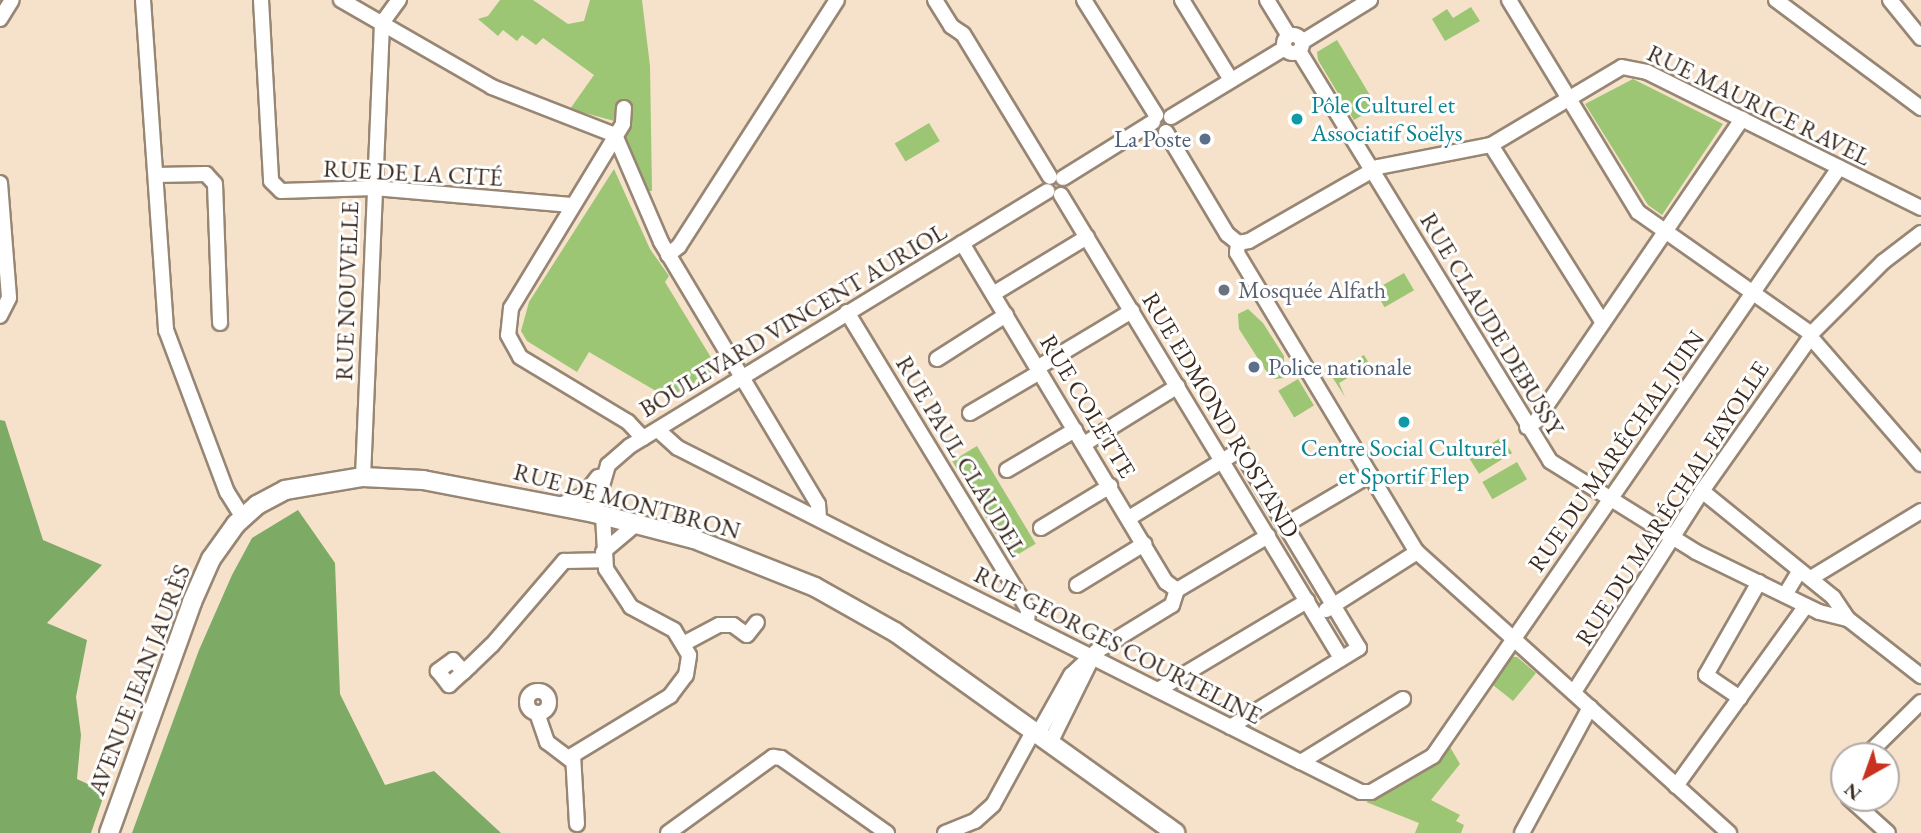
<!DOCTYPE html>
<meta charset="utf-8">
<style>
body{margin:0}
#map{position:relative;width:1921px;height:833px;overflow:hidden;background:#f6e2ca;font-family:"EB Garamond",serif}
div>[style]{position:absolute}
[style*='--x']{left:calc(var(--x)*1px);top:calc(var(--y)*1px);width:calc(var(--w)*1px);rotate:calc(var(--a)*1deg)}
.green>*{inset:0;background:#9cc673;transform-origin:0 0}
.forest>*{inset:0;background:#7dab65}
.roads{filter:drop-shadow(2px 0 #988674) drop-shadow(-2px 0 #988674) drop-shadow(0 2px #988674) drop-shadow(0 -2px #988674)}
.minor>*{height:14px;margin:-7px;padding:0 7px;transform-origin:7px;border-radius:7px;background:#fff}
.minor>.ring{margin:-7px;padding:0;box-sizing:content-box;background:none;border:14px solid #fff;border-radius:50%}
.major>*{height:18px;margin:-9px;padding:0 9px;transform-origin:9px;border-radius:9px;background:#fff}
.dots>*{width:19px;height:19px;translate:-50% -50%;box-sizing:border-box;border:4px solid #fff;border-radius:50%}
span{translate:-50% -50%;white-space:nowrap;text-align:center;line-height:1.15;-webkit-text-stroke:6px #fff;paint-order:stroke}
.culture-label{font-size:24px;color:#0d838f}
.left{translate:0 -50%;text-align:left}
.street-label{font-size:24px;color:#3b2a1e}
.service-label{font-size:24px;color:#4e5e75}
.right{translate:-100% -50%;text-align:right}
.worship-label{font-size:24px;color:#5b616d}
.north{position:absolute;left:1830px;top:742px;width:70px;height:70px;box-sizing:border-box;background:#fff;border:2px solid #b1aaa5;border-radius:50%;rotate:220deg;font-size:19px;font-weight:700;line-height:28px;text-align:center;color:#3b2a1e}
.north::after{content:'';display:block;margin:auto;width:24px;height:32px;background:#c8321e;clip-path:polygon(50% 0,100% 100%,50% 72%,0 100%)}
</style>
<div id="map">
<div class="green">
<i style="clip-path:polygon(500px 0,533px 0,568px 24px,584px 21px,590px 0,642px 0,650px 66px,652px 191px,647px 191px,618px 122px,570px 109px,594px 75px,543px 38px,536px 45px,522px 35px,517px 41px,503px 30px,498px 36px,478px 19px,488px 16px)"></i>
<i style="clip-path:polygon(1471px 7px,1480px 21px,1445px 41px,1432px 19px,1447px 9px,1453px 18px)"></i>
<i style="clip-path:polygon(1337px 40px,1377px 107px,1354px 120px,1318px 60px,1317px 52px)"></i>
<i style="clip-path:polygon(1633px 79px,1723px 124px,1662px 215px,1648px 205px,1585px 104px)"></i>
<i style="left:929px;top:123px;width:21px;height:40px;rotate:59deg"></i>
<i style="clip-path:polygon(614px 169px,650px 249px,669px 276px,665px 282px,718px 369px,668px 398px,589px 352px,577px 372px,527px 341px,521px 331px,529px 302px)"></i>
<i style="left:1404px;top:273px;width:20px;height:34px;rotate:60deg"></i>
<i style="clip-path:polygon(1248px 309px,1263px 323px,1284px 356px,1284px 378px,1275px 379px,1266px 371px,1239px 329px,1238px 314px)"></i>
<i style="clip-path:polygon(1364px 355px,1370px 365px,1339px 383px,1345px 397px,1331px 375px)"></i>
<i style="left:1298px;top:379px;width:31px;height:23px;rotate:59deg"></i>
<i style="left:1502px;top:437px;width:19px;height:39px;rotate:58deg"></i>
<i style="left:977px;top:446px;width:114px;height:29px;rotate:59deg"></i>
<i style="left:1517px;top:462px;width:20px;height:40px;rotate:60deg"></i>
<i style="clip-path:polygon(1511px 657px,1517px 657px,1536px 673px,1513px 701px,1493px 685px)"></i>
<i style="clip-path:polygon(1450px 747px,1460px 764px,1431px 800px,1460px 815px,1456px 821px,1464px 825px,1461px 833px,1415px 833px,1419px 823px,1366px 802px,1436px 765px)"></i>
</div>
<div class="forest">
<i style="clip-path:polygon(0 420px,5px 421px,43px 540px,102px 565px,47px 623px,87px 640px,76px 697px,81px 735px,77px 779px,105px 792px,91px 833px,0 833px)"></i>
<i style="clip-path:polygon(298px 510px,335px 563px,340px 694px,385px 785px,434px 771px,501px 833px,132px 833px,199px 650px,232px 575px,252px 538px)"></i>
</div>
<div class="roads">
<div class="minor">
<i style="--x:143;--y:0;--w:331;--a:86"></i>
<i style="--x:166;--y:330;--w:173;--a:69.4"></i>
<i style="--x:227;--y:492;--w:28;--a:58"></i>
<i style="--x:261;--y:0;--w:181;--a:86.8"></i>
<i style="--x:271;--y:181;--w:14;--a:45"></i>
<i style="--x:281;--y:191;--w:93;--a:-1.8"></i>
<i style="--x:374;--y:188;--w:198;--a:4.9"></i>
<i style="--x:341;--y:0;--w:174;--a:29.9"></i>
<i style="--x:492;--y:87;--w:132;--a:21.3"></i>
<i style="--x:615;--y:135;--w:116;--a:66.7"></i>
<i style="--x:661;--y:242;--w:305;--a:59.1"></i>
<i style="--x:818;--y:504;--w:15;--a:86"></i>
<i style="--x:935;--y:0;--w:31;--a:58"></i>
<i style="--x:951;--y:26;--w:14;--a:34"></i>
<i style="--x:963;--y:34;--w:167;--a:58.7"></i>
<i style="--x:1084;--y:0;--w:136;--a:57.9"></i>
<i style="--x:1182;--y:0;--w:94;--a:58.5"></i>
<i style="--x:1267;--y:0;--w:42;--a:58.6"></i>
<i style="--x:1509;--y:0;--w:248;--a:58.7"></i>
<i style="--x:1638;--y:212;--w:209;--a:35.1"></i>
<i style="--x:1776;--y:0;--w:181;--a:36.7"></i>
<i style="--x:1890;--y:0;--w:49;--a:50.8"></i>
<i style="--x:0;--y:19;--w:22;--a:-58"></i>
<i class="ring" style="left:1284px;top:35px;width:4px;height:4px"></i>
<i style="--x:1302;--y:42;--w:80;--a:-31.7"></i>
<i style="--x:1299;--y:51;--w:481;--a:58.5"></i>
<i style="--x:1550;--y:461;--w:172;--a:31.9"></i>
<i style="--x:1696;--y:552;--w:137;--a:26"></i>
<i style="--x:1819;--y:612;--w:30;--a:14"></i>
<i style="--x:624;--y:108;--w:16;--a:94"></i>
<i style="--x:623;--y:124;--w:215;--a:121.3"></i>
<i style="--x:511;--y:308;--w:27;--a:96"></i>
<i style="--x:508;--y:335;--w:25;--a:61"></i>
<i style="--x:520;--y:357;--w:126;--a:31"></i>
<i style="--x:628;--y:422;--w:22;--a:47"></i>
<i style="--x:1171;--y:117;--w:133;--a:-31.2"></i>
<i style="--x:1166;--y:132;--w:119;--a:59.1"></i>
<i style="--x:1227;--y:234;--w:14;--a:39"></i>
<i style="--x:1491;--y:145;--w:210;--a:57.8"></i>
<i style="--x:156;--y:175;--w:50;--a:-1.1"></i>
<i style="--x:206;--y:174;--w:13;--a:48"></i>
<i style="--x:215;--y:184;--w:139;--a:87.9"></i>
<i style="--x:1063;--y:178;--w:106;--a:-31.9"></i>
<i style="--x:0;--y:183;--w:115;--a:85.5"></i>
<i style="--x:9;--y:298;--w:20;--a:117"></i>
<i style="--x:1061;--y:195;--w:541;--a:58.84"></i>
<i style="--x:962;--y:243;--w:396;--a:59"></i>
<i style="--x:1166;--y:582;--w:14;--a:36"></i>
<i style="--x:1238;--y:243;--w:10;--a:96"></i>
<i style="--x:1237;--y:253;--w:349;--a:59"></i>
<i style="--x:1417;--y:552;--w:420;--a:42"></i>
<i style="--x:1238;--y:243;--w:11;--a:-10"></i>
<i style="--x:1249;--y:241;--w:149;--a:-29.8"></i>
<i style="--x:1378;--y:167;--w:115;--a:-11"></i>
<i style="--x:1491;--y:145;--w:152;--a:-30.8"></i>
<i style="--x:1622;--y:67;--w:25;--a:11"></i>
<i style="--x:1647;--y:72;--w:306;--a:26.4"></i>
<i style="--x:668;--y:255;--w:14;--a:-39"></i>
<i style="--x:679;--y:246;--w:292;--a:-57.3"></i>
<i style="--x:993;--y:294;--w:110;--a:-31.2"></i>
<i style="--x:847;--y:312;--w:349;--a:58.7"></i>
<i style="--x:1028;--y:610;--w:14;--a:94"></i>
<i style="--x:1813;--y:332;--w:99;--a:-45"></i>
<i style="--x:1883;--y:262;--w:48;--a:-37.3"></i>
<i style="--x:1814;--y:341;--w:163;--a:49"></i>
<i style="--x:937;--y:359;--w:82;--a:-32.5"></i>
<i style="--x:1037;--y:368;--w:111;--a:-31"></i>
<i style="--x:970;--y:413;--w:81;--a:-30.4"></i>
<i style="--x:1527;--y:427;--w:11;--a:-34"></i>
<i style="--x:1536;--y:421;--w:366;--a:-55.7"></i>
<i style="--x:659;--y:431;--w:25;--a:42"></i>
<i style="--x:678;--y:448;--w:257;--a:26.9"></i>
<i style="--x:907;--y:564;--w:441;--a:26.7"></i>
<i style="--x:1301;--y:762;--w:67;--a:26.6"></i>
<i style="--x:1361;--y:792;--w:10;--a:0"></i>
<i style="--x:1371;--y:792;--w:72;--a:-30.1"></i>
<i style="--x:1433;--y:756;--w:715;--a:-55.38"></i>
<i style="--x:1084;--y:444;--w:110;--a:-31.7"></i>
<i style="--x:1007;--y:470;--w:79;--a:-30.5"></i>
<i style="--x:363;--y:477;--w:454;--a:-87.6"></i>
<i style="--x:382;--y:23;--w:29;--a:-54"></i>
<i style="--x:1702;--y:491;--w:169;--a:39"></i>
<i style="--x:1833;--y:597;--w:27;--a:56"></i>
<i style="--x:1848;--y:619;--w:93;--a:38"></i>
<i style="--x:560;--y:505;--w:26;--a:-23"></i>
<i style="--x:584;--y:495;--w:23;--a:-52"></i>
<i style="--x:594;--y:513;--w:50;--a:-73.7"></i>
<i style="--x:608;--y:465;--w:29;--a:-41"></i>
<i style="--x:630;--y:446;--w:489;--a:-31.4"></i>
<i style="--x:1129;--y:518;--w:130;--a:-31.5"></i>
<i style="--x:1240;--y:450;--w:231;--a:59"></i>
<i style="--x:1359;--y:648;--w:151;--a:148.5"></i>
<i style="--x:1285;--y:525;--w:99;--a:-30.5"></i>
<i style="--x:1041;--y:528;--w:81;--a:-31.3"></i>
<i style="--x:603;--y:552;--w:42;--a:-40.2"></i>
<i style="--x:1811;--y:578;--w:129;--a:-31.3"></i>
<i style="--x:1077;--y:585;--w:79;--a:-31.5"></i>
<i style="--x:1177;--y:590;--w:106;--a:-30.7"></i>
<i style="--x:1785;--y:595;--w:27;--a:-59"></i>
<i style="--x:1326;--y:610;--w:108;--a:-32.5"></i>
<i style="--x:685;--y:643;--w:38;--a:-28"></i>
<i style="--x:719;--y:625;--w:14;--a:0"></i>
<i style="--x:733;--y:625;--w:17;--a:36"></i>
<i style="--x:747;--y:635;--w:16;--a:-52"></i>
<i style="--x:464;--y:672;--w:16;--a:-133"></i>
<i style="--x:453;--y:660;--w:19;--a:144"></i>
<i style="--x:438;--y:671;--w:18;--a:52"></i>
<i style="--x:449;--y:685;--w:28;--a:-42"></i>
<i style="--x:470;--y:666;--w:30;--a:-44"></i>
<i style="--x:492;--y:645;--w:111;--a:-49.4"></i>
<i style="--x:564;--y:561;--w:39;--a:-1"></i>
<i style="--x:1158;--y:690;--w:174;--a:-30.9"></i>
<i class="ring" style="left:527px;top:691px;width:8px;height:8px"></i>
<i style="--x:1574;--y:692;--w:238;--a:-57.5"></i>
<i style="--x:1702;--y:491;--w:184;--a:-54.8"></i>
<i style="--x:1740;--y:698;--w:41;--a:-145.9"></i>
<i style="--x:1706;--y:675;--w:107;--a:-60.3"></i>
<i style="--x:537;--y:713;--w:31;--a:71"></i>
<i style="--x:547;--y:742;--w:30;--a:37"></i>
<i style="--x:1038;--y:734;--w:68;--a:-60.8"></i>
<i style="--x:1071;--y:675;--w:35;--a:-43"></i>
<i style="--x:1097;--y:651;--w:88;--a:-31.5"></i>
<i style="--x:1172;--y:605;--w:16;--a:-72"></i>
<i style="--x:1050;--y:743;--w:88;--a:-63.7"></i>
<i style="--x:1866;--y:756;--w:77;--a:-44.5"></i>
<i style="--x:1301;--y:762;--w:120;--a:-31.7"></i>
<i style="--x:1676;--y:786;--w:222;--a:-54.2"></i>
<i style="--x:1849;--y:798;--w:52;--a:41.9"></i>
<i style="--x:577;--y:824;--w:69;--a:-93.3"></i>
<i style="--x:573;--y:755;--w:114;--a:-31.3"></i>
<i style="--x:670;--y:696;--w:26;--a:-53"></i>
<i style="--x:686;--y:675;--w:20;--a:-81"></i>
<i style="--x:689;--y:655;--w:29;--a:-121"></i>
<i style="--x:674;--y:630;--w:49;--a:-151.9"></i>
<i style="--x:631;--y:607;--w:45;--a:-123.3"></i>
<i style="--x:606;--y:569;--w:54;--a:-93.2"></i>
<i style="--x:668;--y:833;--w:130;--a:-35.9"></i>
<i style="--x:773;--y:757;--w:8;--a:7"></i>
<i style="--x:781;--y:758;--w:130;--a:35.3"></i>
<i style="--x:945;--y:833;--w:32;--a:-22"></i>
<i style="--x:975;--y:821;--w:24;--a:-42"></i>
<i style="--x:993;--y:805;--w:85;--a:-61.3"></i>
<i style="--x:1522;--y:833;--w:143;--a:-61.6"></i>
</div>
<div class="major">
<i style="--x:109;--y:833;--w:245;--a:-70.2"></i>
<i style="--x:192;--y:602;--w:47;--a:-66.2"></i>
<i style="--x:211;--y:559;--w:43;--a:-54.5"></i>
<i style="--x:236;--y:524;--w:28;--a:-42"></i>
<i style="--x:257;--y:505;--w:32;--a:-28"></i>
<i style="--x:285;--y:490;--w:79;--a:-9.5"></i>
<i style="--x:363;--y:477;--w:60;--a:2.9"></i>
<i style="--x:423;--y:480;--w:174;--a:10.9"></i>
<i style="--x:594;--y:513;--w:103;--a:14.6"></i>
<i style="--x:694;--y:539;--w:130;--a:21.6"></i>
<i style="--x:815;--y:587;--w:92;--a:29.4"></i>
<i style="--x:895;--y:632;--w:345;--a:35.6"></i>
</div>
</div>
<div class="dots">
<i style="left:1297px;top:119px;background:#0f9aa8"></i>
<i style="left:1205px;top:139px;background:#5c6f8a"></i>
<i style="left:1224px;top:290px;background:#6b7280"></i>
<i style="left:1254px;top:367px;background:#5c6f8a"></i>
<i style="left:1404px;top:422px;background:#0f9aa8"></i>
</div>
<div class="culture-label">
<span class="left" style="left:1311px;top:119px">Pôle Culturel et<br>Associatif Soëlys</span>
<span style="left:1404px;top:462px">Centre Social Culturel<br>et Sportif Flep</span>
</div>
<div class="street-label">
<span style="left:1759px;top:105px;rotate:26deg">RUE MAURICE RAVEL</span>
<span style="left:413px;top:173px;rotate:3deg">RUE DE LA CITÉ</span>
<span style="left:347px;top:291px;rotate:-88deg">RUE NOUVELLE</span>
<span style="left:793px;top:320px;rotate:-31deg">BOULEVARD VINCENT AURIOL</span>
<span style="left:1492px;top:324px;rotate:59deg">RUE CLAUDE DEBUSSY</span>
<span style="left:1088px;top:406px;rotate:59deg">RUE COLETTE</span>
<span style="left:1221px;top:415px;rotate:59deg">RUE EDMOND ROSTAND</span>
<span style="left:1616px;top:451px;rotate:-55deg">RUE DU MARÉCHAL JUIN</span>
<span style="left:961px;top:456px;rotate:59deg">RUE PAUL CLAUDEL</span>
<span style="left:627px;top:501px;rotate:15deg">RUE DE MONTBRON</span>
<span style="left:1672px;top:503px;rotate:-57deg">RUE DU MARÉCHAL FAYOLLE</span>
<span style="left:1118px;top:645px;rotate:27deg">RUE GEORGES COURTELINE</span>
<span style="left:139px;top:680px;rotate:-69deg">AVENUE JEAN JAURÈS</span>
</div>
<div class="service-label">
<span class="right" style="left:1191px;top:139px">La Poste</span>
<span class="left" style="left:1268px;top:367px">Police nationale</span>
</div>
<div class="worship-label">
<span class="left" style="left:1238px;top:290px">Mosquée Alfath</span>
</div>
<div class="north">N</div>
</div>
